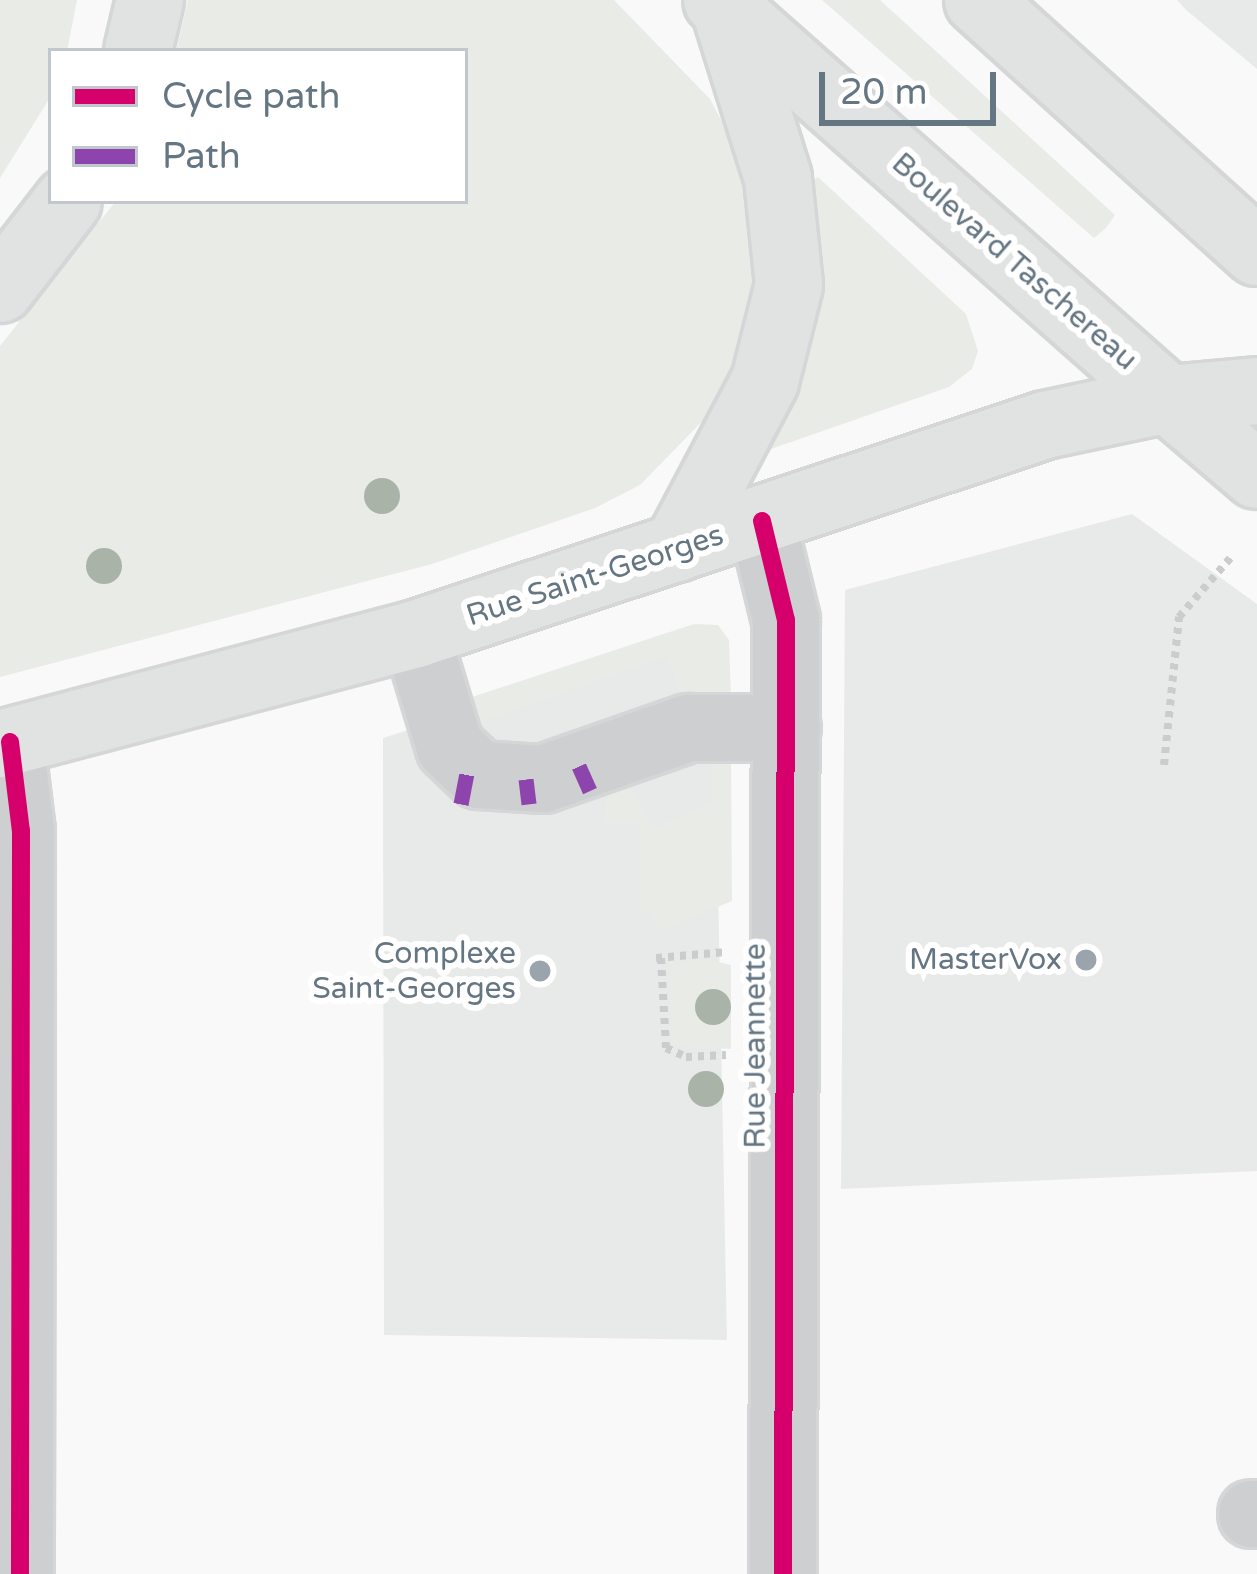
<!DOCTYPE html>
<style>
body{margin:0}
#map{position:relative;width:1257px;height:1574px;overflow:hidden;background:#f9f9f9;font-family:"Varela Round",sans-serif}
div>[style]{position:absolute}
[style*='--x']{left:calc(var(--x)*1px);top:calc(var(--y)*1px);width:calc(var(--w)*1px);rotate:calc(var(--a)*1deg)}
.built>*{inset:0;background:#e8e9e9}
.green>*{inset:0;background:#e8ebe6}
.path>*{height:8px;margin-top:-4px;transform-origin:0;background:repeating-linear-gradient(90deg,#cbcccd 0 6px,transparent 0 12px)}
.roads{filter:drop-shadow(3px 0 #d5d6d7) drop-shadow(-3px 0 #d5d6d7) drop-shadow(0 3px #d5d6d7) drop-shadow(0 -3px #d5d6d7)}
.minor>*{height:66px;margin:-33px;padding:0 33px;transform-origin:33px;border-radius:33px;background:#cecfd0}
.major>*{height:66px;margin:-33px;padding:0 33px;transform-origin:33px;border-radius:33px;background:#e1e2e2}
.highway>*{height:66px;margin:-33px;padding:0 33px;transform-origin:33px;border-radius:33px;background:#e1e2e2}
.quiet>*{height:15px;margin-top:-7.5px;transform-origin:0;background:repeating-linear-gradient(90deg,#8e44ad 0 30px,transparent 0 45px)}
.cycleway>*{height:18px;margin:-9px;padding:0 9px;transform-origin:9px;border-radius:9px;background:#d6006c}
.trees>*{width:36px;height:36px;margin:-18px;border-radius:50%;background:#a9b3a7}
.dots>*{width:33px;height:33px;translate:-50% -50%;box-sizing:border-box;border:6px solid #fff;border-radius:50%}
span{translate:-50% -50%;white-space:nowrap;text-align:center;line-height:1.15;-webkit-text-stroke:12px #fff;paint-order:stroke}
.street-label{font-size:30px;color:#657683}
.poi-label{font-size:30px;color:#657683}
.right{translate:-100% -50%;text-align:right}
.legend{position:absolute;left:48px;top:48px;width:420px;height:156px;box-sizing:border-box;background:#fff;border:3px solid #c1c8cd;margin:0;padding:15px 21px;list-style:none;font-size:36px;color:#657683}
.legend li{display:flex;align-items:center;gap:24px;height:60px}
.legend b{width:60px;border:3px solid #c1c8cd}
.scale{position:absolute;left:819px;top:72px;width:177px;height:54px;box-sizing:border-box;border:6px solid #657683;border-top:0;padding-left:15px;font-size:36px;line-height:42px;white-space:nowrap;color:#657683;-webkit-text-stroke:9px #fff;paint-order:stroke}
</style>
<div id="map">
<div class="built">
<i style="clip-path:polygon(1177px 0,1257px 0,1257px 69px,1185px 9px)"></i>
<i style="clip-path:polygon(1132px 514px,1257px 604px,1257px 1171px,841px 1189px,845px 590px)"></i>
<i style="clip-path:polygon(713px 633px,727px 1340px,384px 1335px,383px 738px)"></i>
</div>
<div class="green">
<i style="clip-path:polygon(0 0,77px 0,67px 51px,51px 51px,51px 96px,0 178px)"></i>
<i style="clip-path:polygon(188px 0,614px 0,710px 99px,735px 146px,750px 193px,761px 295px,724px 399px,640px 485px,595px 508px,432px 564px,0 677px,0 346px,116px 201px,465px 201px,465px 51px,176px 51px)"></i>
<i style="clip-path:polygon(822px 0,880px 0,1115px 215px,1106px 228px,1094px 238px)"></i>
<i style="clip-path:polygon(818px 177px,966px 314px,978px 351px,972px 369px,949px 387px,768px 450px,804px 187px)"></i>
<i style="clip-path:polygon(694px 624px,718px 625px,729px 640px,731px 698px,681px 697px,667px 656px,476px 724px,463px 700px)"></i>
<i style="clip-path:polygon(711px 753px,731px 754px,732px 901px,658px 931px,651px 912px,639px 913px,640px 825px,604px 824px,607px 793px,626px 781px,654px 828px,711px 802px)"></i>
<i style="clip-path:polygon(710px 960px,731px 965px,731px 1049px,672px 1046px,670px 962px)"></i>
</div>
<div class="path">
<i style="--x:1164;--y:765;--w:149;--a:-84.2"></i>
<i style="--x:1179;--y:617;--w:81;--a:-49"></i>
<i style="--x:656;--y:958;--w:70;--a:-4.9"></i>
<i style="--x:661;--y:958;--w:90;--a:86.8"></i>
<i style="--x:666;--y:1048;--w:22;--a:24"></i>
<i style="--x:686;--y:1057;--w:40;--a:-2.9"></i>
</div>
<div class="roads">
<div class="minor">
<i style="--x:762;--y:521;--w:102;--a:76.4"></i>
<i style="--x:786;--y:620;--w:954;--a:90.18"></i>
<i style="--x:416;--y:634;--w:118;--a:73.3"></i>
<i style="--x:450;--y:747;--w:40;--a:44"></i>
<i style="--x:479;--y:775;--w:64;--a:3.6"></i>
<i style="--x:543;--y:779;--w:155;--a:-19.3"></i>
<i style="--x:689;--y:728;--w:98;--a:0"></i>
<i style="--x:10;--y:742;--w:90;--a:83"></i>
<i style="--x:21;--y:831;--w:743;--a:90.08"></i>
<i style="--x:1252;--y:1514;--w:5;--a:0"></i>
</div>
<div class="major">
<i style="--x:1168;--y:399;--w:117;--a:40.5"></i>
<i style="--x:0;--y:744;--w:430;--a:-14.8"></i>
<i style="--x:416;--y:634;--w:663;--a:-18.38"></i>
<i style="--x:1045;--y:425;--w:126;--a:-11.9"></i>
<i style="--x:1168;--y:399;--w:89;--a:-5.1"></i>
</div>
<div class="highway">
<i style="--x:717;--y:0;--w:602;--a:41.5"></i>
<i style="--x:978;--y:0;--w:376;--a:42.1"></i>
<i style="--x:138;--y:51;--w:52;--a:-76.8"></i>
<i style="--x:0;--y:289;--w:111;--a:-52.3"></i>
<i style="--x:677;--y:548;--w:189;--a:-62.2"></i>
<i style="--x:765;--y:381;--w:99;--a:-76"></i>
<i style="--x:789;--y:285;--w:108;--a:-95.9"></i>
<i style="--x:778;--y:178;--w:180;--a:-107.4"></i>
</div>
</div>
<div class="quiet">
<i style="--x:579;--y:766;--w:27;--a:66"></i>
<i style="--x:526;--y:779;--w:25;--a:83"></i>
<i style="--x:461;--y:804;--w:37;--a:-79"></i>
</div>
<div class="cycleway">
<i style="--x:762;--y:521;--w:102;--a:76.4"></i>
<i style="--x:786;--y:620;--w:954;--a:90.18"></i>
<i style="--x:10;--y:742;--w:90;--a:83"></i>
<i style="--x:21;--y:831;--w:743;--a:90.08"></i>
</div>
<div class="trees">
<i style="left:382px;top:496px"></i>
<i style="left:104px;top:566px"></i>
<i style="left:713px;top:1007px"></i>
<i style="left:706px;top:1089px"></i>
</div>
<div class="dots">
<i style="left:1086px;top:960px;background:#99a4ac"></i>
<i style="left:540px;top:971px;background:#99a4ac"></i>
</div>
<div class="street-label">
<span style="left:1014px;top:262px;rotate:41deg">Boulevard Taschereau</span>
<span style="left:595px;top:576px;rotate:-18deg">Rue Saint-Georges</span>
<span style="left:756px;top:1046px;rotate:-90deg">Rue Jeannette</span>
</div>
<div class="poi-label">
<span class="right" style="left:516px;top:971px">Complexe<br>Saint-Georges</span>
<span class="right" style="left:1062px;top:960px">MasterVox</span>
</div>
<ul class="legend">
<li><b style="height:15px;background:#d6006c"></b>Cycle path</li>
<li><b style="height:15px;background:#8e44ad"></b>Path</li>
</ul>
<div class="scale">20 m</div>
</div>
